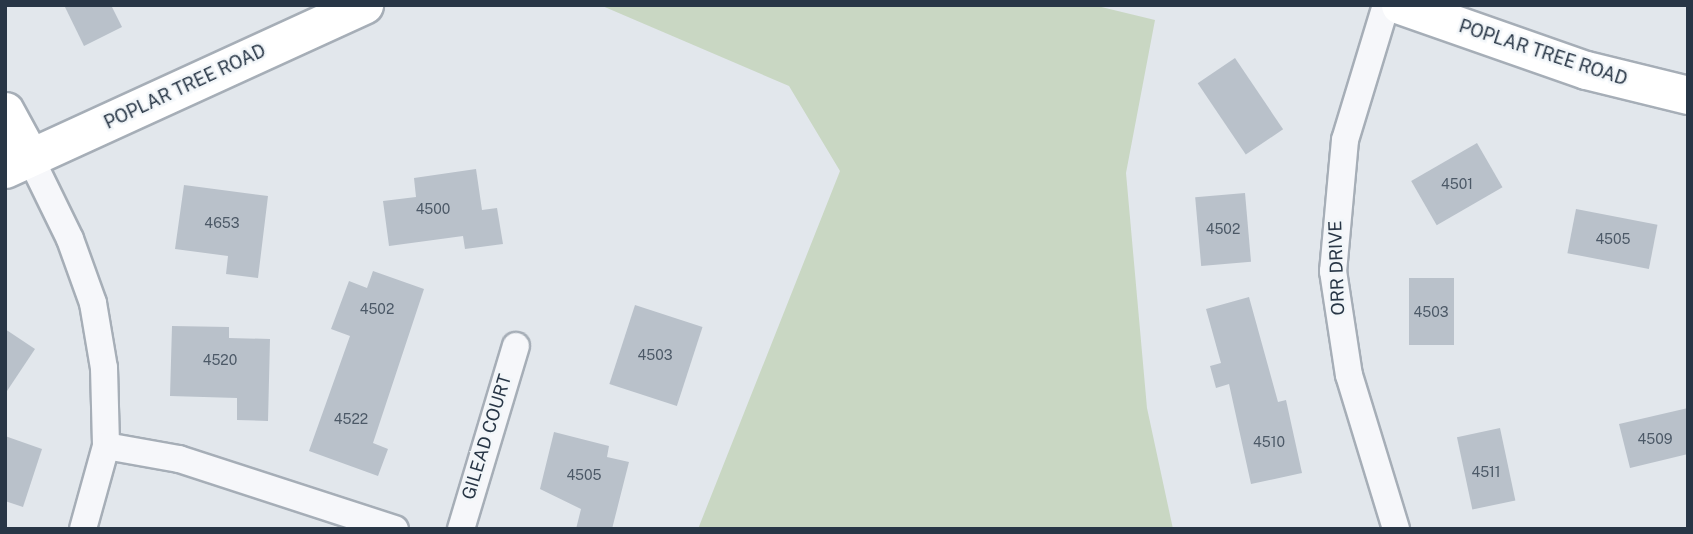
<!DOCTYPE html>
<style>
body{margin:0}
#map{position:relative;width:1693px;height:534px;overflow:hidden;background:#e2e7ec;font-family:"Public Sans",sans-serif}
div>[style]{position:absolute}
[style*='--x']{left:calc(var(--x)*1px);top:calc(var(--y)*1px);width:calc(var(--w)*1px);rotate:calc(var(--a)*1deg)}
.green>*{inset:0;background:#c9d7c3}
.building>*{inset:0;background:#b9c1ca;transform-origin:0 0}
.roads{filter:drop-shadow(2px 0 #a6aeb7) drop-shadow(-2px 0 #a6aeb7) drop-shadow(0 2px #a6aeb7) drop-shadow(0 -2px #a6aeb7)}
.street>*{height:26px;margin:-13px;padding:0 13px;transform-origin:13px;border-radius:13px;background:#f6f7fa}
.secondary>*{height:37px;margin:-18.5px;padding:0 18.5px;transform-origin:18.5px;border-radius:18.5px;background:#fff}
span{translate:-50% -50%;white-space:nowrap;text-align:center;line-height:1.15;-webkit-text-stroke:5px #f2f6f9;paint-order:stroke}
.number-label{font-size:14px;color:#4c5967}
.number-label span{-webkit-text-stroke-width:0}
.street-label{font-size:18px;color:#283646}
.frame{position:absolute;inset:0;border:7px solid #283646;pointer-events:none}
</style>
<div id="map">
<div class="green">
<i style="clip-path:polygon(600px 5px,1093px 5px,1155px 20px,1126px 173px,1147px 408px,1173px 529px,698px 529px,840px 171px,789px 86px)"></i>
</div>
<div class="building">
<i style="clip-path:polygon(64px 5px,111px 5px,122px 27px,84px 46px)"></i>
<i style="left:1235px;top:58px;width:86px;height:45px;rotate:56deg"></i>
<i style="left:1477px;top:143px;width:51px;height:76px;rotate:60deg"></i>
<i style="clip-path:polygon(476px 169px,482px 210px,497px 208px,503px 244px,465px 249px,463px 236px,389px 246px,383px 201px,416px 197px,414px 178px)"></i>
<i style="clip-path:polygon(184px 185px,268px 196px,258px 278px,226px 274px,228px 256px,175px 249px)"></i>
<i style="left:1245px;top:193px;width:69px;height:50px;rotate:85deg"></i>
<i style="left:1576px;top:209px;width:83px;height:45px;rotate:11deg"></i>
<i style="clip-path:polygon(373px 271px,424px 289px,373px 443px,388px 449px,378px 476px,309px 451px,350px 336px,331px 329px,349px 281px,367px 288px)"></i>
<i style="left:1409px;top:278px;width:45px;height:67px"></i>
<i style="clip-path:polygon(1249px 297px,1278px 402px,1286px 400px,1302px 473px,1251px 484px,1229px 384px,1216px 388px,1210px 366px,1221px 363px,1206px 309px)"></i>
<i style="left:635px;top:305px;width:71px;height:83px;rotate:18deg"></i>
<i style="clip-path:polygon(172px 326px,229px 327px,229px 338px,270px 339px,268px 421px,237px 420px,237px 398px,170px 396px)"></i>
<i style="clip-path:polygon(5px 329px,35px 349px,5px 394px)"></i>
<i style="clip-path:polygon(1688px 408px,1688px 454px,1630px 468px,1619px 424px)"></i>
<i style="left:1500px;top:428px;width:74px;height:44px;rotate:78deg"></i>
<i style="clip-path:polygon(554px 432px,609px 446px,607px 457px,629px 462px,612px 529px,576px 529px,581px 509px,540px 489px)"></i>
<i style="clip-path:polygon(5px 436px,42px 449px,23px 507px,5px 501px)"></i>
</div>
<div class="roads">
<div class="street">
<i style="--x:1386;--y:5;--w:141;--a:106.9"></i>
<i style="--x:1345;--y:140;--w:132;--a:95.2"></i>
<i style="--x:1333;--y:271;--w:105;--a:81.3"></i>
<i style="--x:1349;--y:375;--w:161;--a:73"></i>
<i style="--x:30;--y:157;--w:91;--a:64"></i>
<i style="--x:70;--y:239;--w:68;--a:70.2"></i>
<i style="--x:93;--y:303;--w:66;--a:80.4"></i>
<i style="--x:104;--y:368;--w:78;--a:88.5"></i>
<i style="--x:106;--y:446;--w:86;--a:105.5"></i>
<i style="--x:106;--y:446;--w:74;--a:10.1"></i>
<i style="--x:179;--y:459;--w:227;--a:18"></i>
<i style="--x:461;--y:529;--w:191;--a:-73.3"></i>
</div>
<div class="secondary">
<i style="--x:1400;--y:5;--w:197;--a:19.3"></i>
<i style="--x:1586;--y:70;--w:105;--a:13.8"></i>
<i style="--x:5;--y:111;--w:52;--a:61.5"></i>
<i style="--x:5;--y:169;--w:395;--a:-24.6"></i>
</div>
</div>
<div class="number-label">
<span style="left:1457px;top:184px">4501</span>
<span style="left:433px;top:209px">4500</span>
<span style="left:222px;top:223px">4653</span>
<span style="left:1223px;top:229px">4502</span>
<span style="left:1613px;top:239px">4505</span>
<span style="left:377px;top:309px">4502</span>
<span style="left:1431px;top:312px">4503</span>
<span style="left:655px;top:355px">4503</span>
<span style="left:220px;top:360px">4520</span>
<span style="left:351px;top:419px">4522</span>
<span style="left:1655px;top:439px">4509</span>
<span style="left:1269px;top:442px">4510</span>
<span style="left:1486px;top:472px">4511</span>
<span style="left:584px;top:475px">4505</span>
</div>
<div class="street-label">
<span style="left:1543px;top:53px;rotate:18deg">POPLAR TREE ROAD</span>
<span style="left:185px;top:87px;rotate:-25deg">POPLAR TREE ROAD</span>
<span style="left:1337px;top:268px;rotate:-92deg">ORR DRIVE</span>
<span style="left:487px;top:437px;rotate:-73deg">GILEAD COURT</span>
</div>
<div class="frame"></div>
</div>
